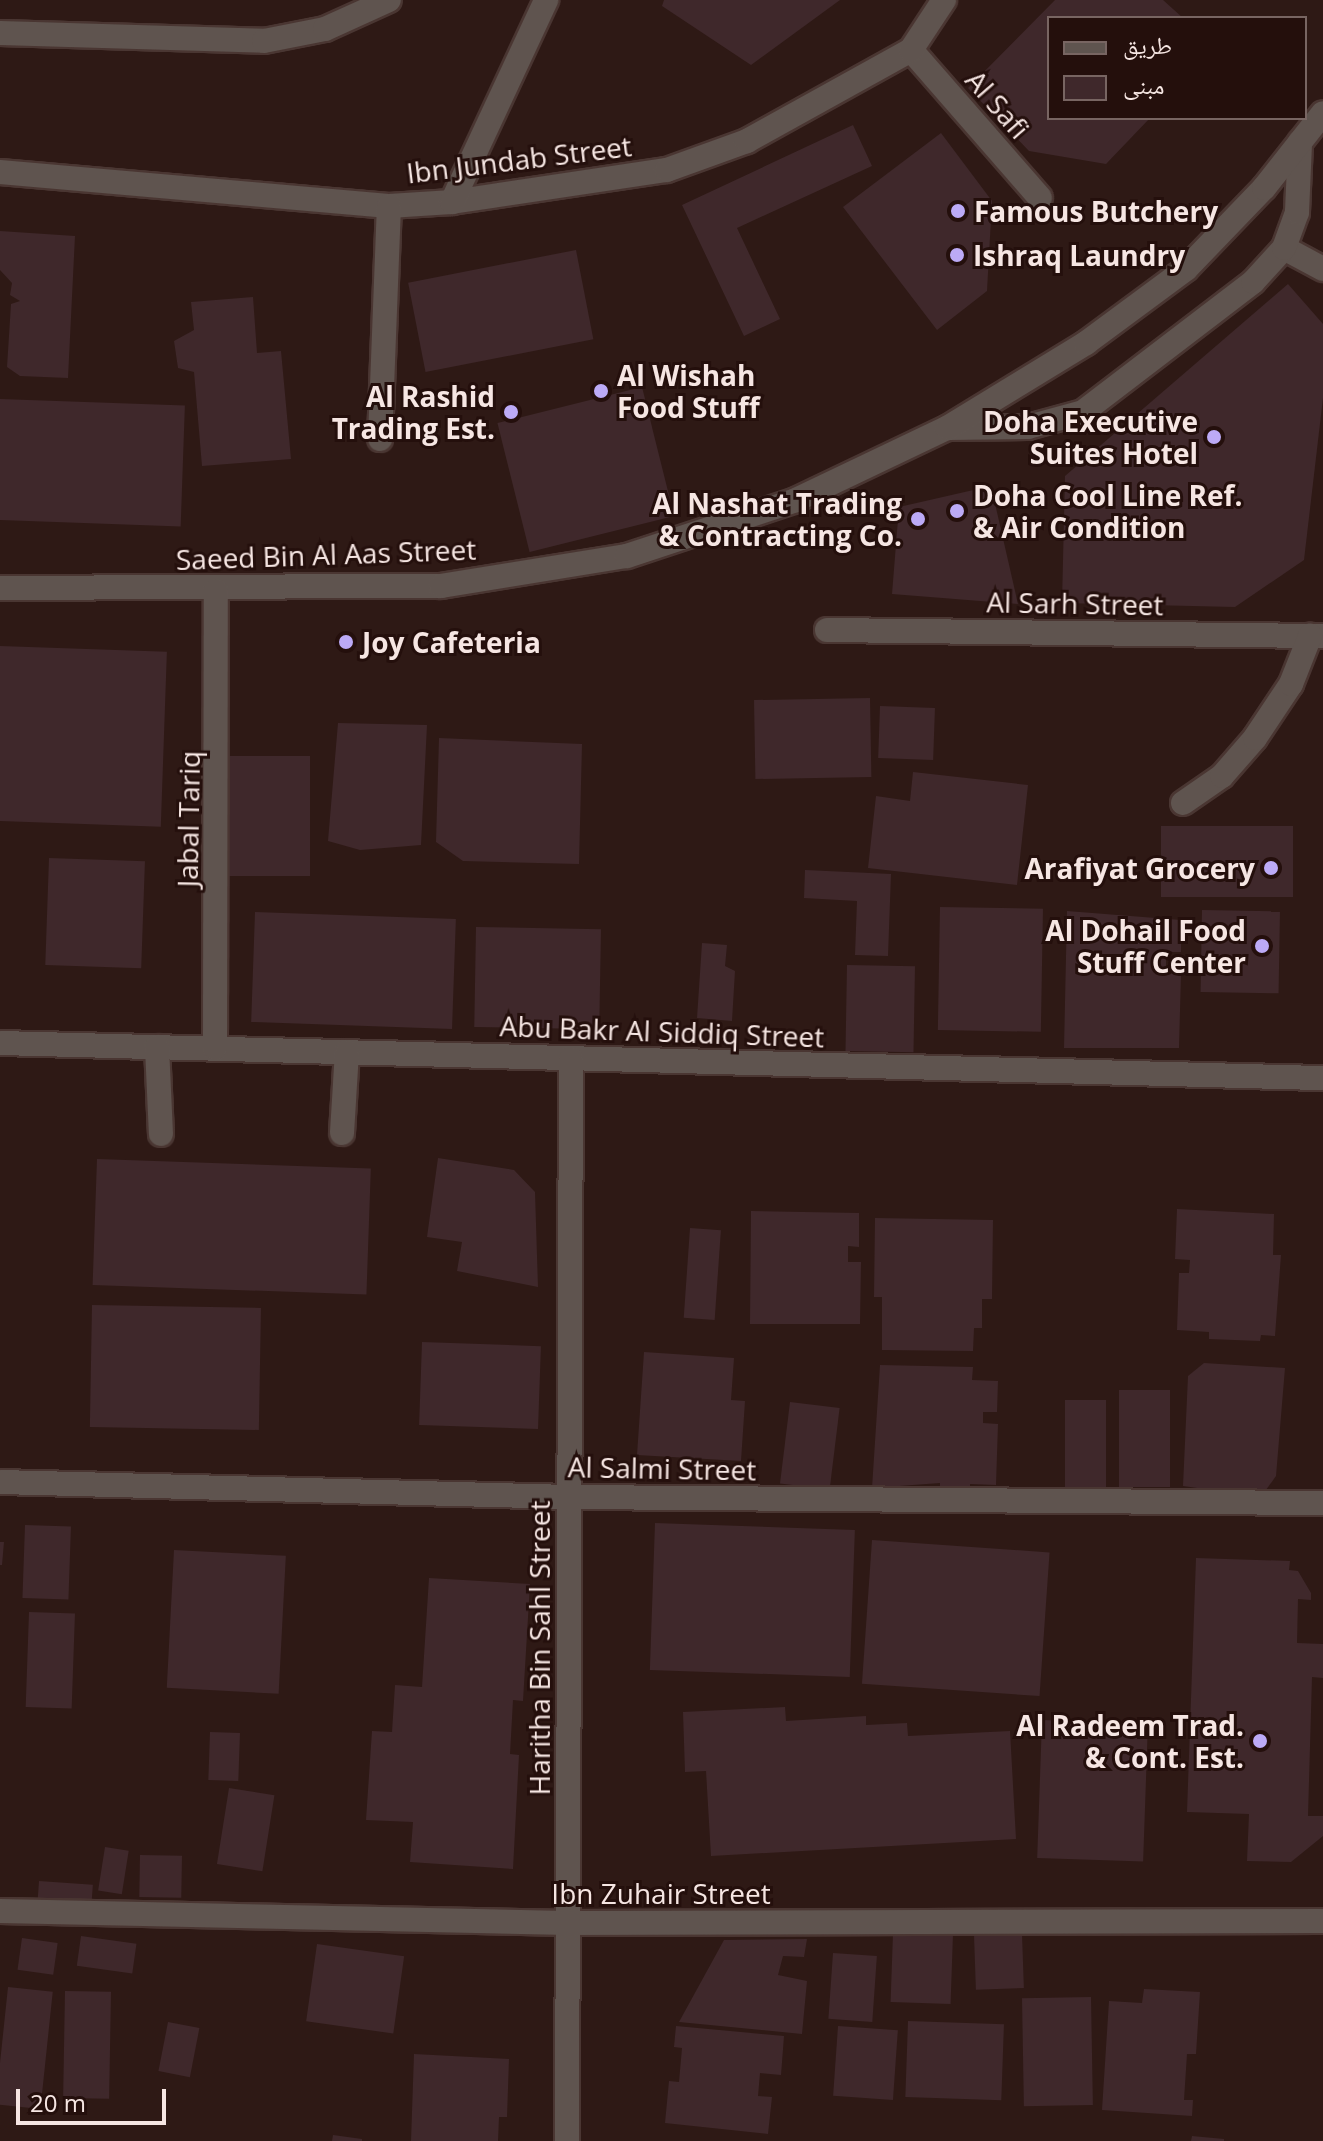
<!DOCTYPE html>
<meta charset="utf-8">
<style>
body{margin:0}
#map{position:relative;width:1323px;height:2141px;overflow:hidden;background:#2e1915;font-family:"Open Sans","Noto Naskh Arabic",sans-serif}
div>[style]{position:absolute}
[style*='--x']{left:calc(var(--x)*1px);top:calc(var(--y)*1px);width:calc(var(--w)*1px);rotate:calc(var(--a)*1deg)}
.building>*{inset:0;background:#3f282b;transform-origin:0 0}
.roads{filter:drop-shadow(2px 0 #4a3632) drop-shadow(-2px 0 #4a3632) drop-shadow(0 2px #4a3632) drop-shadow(0 -2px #4a3632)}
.minor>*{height:24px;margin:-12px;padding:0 12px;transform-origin:12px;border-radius:12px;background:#5f544f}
.dots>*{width:22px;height:22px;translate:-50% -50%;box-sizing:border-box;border:4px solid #240f0c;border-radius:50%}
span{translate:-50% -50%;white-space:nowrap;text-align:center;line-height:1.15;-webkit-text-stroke:6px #240f0c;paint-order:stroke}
.street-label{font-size:28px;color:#f6e6e3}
.poi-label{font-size:28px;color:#f6e6e3;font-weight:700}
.left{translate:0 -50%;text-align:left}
.right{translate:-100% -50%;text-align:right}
.legend{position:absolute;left:1047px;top:16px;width:260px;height:104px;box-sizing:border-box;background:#240f0c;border:2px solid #786562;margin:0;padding:10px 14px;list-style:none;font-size:24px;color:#f6e6e3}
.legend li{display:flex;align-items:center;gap:16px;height:40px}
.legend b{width:40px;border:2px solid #786562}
.scale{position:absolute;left:16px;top:2089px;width:150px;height:36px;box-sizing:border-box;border:4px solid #f6e6e3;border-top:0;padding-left:10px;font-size:24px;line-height:28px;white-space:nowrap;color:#f6e6e3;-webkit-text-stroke:6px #240f0c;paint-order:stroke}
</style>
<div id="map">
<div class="building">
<i style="clip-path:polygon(664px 0,840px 0,751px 65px,662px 6px)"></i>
<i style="clip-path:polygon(1055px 0,1163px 0,1183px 18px,1049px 18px,1049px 118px,1150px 118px,1106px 164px,1029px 151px,968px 88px)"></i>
<i style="clip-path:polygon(853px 125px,872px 166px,737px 228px,780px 319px,744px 336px,682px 205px)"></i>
<i style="clip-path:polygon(941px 133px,992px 201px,987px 291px,937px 330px,843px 207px)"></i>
<i style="clip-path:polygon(0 231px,75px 236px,68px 378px,20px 376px,7px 367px,11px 304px,20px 301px,10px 295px,12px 283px,0 270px)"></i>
<i style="left:576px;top:250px;width:91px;height:171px;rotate:79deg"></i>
<i style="clip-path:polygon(1288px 284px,1323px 324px,1323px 398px,1304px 560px,1235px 607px,1062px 603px,1065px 476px)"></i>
<i style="clip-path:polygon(253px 297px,257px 353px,281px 351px,291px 459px,202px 466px,194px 372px,178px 368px,174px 341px,194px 330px,191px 302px)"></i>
<i style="left:642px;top:387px;width:133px;height:149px;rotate:76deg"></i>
<i style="left:0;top:399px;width:185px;height:121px;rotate:2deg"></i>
<i style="clip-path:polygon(991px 486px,1018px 604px,892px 594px,899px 507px)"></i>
<i style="left:0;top:646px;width:167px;height:175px;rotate:2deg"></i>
<i style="left:870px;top:698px;width:79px;height:116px;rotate:89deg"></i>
<i style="left:880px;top:706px;width:55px;height:52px;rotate:2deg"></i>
<i style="clip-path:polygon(338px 723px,427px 725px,421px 845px,360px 850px,328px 841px)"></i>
<i style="clip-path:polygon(439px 738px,582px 744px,579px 864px,463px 861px,436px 842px)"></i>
<i style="left:310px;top:756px;width:120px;height:82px;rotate:90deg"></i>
<i style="clip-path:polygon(913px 772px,1028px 785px,1017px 885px,868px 868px,876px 796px,910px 801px)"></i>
<i style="left:1161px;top:826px;width:132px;height:71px"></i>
<i style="left:49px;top:858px;width:96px;height:107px;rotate:2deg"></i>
<i style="clip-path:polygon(805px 870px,891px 874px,888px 956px,855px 955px,857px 901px,804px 898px)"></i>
<i style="left:940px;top:907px;width:103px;height:123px;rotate:1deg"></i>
<i style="left:1202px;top:910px;width:78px;height:82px;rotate:1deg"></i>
<i style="clip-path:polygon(1067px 911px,1181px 920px,1181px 952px,1166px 952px,1166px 973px,1181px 974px,1179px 1048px,1064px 1048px)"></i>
<i style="left:255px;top:912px;width:201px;height:110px;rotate:2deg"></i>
<i style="left:476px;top:927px;width:125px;height:100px;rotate:1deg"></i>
<i style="clip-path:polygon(702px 943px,727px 945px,725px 966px,735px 971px,732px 1021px,697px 1018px)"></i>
<i style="left:847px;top:965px;width:68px;height:86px;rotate:1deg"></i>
<i style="clip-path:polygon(438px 1158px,514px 1170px,535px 1192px,538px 1287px,457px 1271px,462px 1242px,427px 1237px)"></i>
<i style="left:97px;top:1159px;width:274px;height:126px;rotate:2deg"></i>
<i style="clip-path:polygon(1177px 1209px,1274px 1214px,1273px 1255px,1281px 1255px,1275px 1336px,1261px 1335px,1260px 1341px,1209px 1339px,1209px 1332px,1177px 1330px,1179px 1273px,1189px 1273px,1190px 1260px,1175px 1259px)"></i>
<i style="clip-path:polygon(751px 1211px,859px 1213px,859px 1247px,848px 1246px,848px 1262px,861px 1262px,860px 1324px,750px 1324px)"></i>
<i style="clip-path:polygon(875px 1218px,993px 1220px,992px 1299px,982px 1299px,982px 1328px,974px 1328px,973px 1351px,882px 1350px,882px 1297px,874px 1297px)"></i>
<i style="left:690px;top:1228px;width:31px;height:90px;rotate:4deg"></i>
<i style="left:92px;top:1305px;width:169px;height:122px;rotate:1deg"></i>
<i style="left:422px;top:1342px;width:119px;height:83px;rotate:2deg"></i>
<i style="clip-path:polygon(644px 1352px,734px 1358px,731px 1400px,745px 1401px,741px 1461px,637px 1455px)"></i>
<i style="clip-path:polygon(1204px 1363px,1285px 1368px,1276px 1476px,1261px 1497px,1183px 1486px,1188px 1376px)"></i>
<i style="clip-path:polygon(880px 1365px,973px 1367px,972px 1380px,998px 1381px,997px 1412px,983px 1412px,983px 1423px,998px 1424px,996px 1485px,970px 1484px,970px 1492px,940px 1492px,940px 1483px,872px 1488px)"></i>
<i style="left:1170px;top:1390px;width:97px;height:51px;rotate:90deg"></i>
<i style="left:1065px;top:1400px;width:41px;height:87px"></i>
<i style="left:790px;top:1402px;width:50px;height:82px;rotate:7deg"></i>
<i style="left:655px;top:1523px;width:200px;height:147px;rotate:2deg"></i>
<i style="left:25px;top:1525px;width:46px;height:73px;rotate:2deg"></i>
<i style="left:872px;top:1540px;width:178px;height:144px;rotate:4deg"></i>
<i style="clip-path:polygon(0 1542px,4px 1542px,2px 1565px,0 1565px)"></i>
<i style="left:174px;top:1550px;width:112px;height:138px;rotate:3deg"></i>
<i style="clip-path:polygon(1196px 1558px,1290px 1561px,1289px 1570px,1298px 1571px,1311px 1593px,1311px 1600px,1298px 1599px,1297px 1643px,1323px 1644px,1323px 1678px,1312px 1677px,1308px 1816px,1323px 1816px,1323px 1836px,1291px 1862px,1247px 1861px,1249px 1814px,1187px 1812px)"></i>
<i style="clip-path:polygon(429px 1578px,530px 1584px,523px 1701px,513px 1700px,510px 1754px,519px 1755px,513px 1869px,410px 1862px,413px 1822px,366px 1820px,372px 1731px,392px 1732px,395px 1685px,422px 1687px)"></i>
<i style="left:29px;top:1612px;width:46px;height:95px;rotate:2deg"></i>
<i style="clip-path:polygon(785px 1707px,786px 1721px,866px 1716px,866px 1725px,907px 1723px,908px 1736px,1010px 1731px,1016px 1839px,711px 1856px,706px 1771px,685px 1772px,683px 1712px)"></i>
<i style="left:1042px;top:1720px;width:106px;height:138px;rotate:2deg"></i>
<i style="left:210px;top:1732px;width:30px;height:48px;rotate:2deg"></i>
<i style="left:229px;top:1788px;width:46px;height:77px;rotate:9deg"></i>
<i style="left:105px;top:1847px;width:24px;height:44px;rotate:9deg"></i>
<i style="left:140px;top:1855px;width:42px;height:42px;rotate:1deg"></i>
<i style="left:39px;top:1881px;width:54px;height:22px;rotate:4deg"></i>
<i style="left:893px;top:1933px;width:60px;height:69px;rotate:2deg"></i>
<i style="left:1022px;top:1934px;width:54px;height:48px;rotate:88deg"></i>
<i style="left:81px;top:1936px;width:56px;height:30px;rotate:8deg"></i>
<i style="left:22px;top:1938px;width:36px;height:32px;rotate:8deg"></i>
<i style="clip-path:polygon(807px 1939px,804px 1957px,783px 1956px,778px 1975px,807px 1981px,802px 2034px,679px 2022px,724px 1940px)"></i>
<i style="left:317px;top:1944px;width:88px;height:78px;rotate:8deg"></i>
<i style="left:833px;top:1953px;width:44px;height:66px;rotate:4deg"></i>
<i style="left:8px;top:1987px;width:45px;height:118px;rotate:6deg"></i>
<i style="clip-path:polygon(1144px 1989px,1200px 1992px,1196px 2054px,1187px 2054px,1184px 2100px,1193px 2100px,1192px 2116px,1102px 2110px,1109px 2001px,1142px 2003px)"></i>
<i style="left:65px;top:1991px;width:46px;height:107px;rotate:1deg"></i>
<i style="left:1091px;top:1997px;width:108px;height:69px;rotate:89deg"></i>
<i style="left:908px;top:2021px;width:96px;height:76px;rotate:2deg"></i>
<i style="left:168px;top:2022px;width:32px;height:50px;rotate:11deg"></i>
<i style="clip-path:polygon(676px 2026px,784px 2036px,781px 2075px,760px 2073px,758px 2096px,772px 2097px,768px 2134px,665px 2123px,669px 2081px,679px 2082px,682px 2048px,674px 2047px)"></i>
<i style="left:838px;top:2026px;width:60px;height:70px;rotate:4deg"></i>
<i style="clip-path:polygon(414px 2054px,509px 2059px,507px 2117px,499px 2117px,498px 2141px,411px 2141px)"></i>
<i style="clip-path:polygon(333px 2135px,362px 2139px,362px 2141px,332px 2141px)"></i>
<i style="clip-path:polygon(1192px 2136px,1224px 2139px,1224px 2141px,1191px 2141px)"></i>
</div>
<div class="roads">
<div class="minor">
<i style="--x:0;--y:33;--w:264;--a:1.7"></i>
<i style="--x:264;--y:41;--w:62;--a:-11.1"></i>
<i style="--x:325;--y:29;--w:70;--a:-24.4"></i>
<i style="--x:911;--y:50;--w:196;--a:48.9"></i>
<i style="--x:0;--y:172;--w:390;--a:5"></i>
<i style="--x:389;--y:206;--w:63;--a:-3.6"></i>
<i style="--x:452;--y:202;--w:217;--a:-8.5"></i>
<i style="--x:667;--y:170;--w:85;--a:-19.9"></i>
<i style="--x:747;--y:141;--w:188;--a:-29"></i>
<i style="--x:911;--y:50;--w:60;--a:-56.6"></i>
<i style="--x:452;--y:202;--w:223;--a:-65"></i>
<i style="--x:1284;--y:248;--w:44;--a:28.3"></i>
<i style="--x:949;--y:428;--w:79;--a:-0.7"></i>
<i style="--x:1028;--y:427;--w:57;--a:-15.3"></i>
<i style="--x:1083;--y:412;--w:214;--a:-37.4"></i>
<i style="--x:1253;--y:282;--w:46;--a:-47.6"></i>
<i style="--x:1284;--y:248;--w:38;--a:-70"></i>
<i style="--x:1297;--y:212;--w:70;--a:-87.5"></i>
<i style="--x:380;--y:439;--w:233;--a:-87.8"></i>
<i style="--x:0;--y:588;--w:441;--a:-0.3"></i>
<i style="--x:441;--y:586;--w:188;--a:-9.2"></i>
<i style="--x:627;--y:556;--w:178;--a:-18.3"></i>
<i style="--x:796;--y:500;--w:167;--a:-25.5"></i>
<i style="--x:947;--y:428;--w:163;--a:-31.4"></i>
<i style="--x:1086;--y:343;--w:124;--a:-36.5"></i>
<i style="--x:1186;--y:269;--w:112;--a:-46.1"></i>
<i style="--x:1264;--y:188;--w:95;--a:-51.8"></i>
<i style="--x:827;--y:630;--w:496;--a:0.7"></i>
<i style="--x:1183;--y:803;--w:47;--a:-34.7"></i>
<i style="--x:1222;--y:776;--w:50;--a:-49"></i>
<i style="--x:1255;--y:738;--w:65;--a:-56.3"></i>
<i style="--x:1291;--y:684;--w:52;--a:-68.4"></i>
<i style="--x:0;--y:1043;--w:1323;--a:1.52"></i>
<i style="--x:157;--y:1047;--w:87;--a:87.4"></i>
<i style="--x:215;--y:1048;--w:457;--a:-89.9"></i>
<i style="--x:342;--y:1133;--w:81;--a:-86.5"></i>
<i style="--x:0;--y:1482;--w:570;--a:1.51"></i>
<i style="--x:570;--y:1497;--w:753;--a:0.46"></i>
<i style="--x:0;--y:1911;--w:568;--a:1.21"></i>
<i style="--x:568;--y:1923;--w:755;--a:-0.15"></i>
<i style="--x:567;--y:2141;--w:1082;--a:-89.79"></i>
</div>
</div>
<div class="dots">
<i style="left:958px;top:211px;background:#bcaaf6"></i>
<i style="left:957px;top:255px;background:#bcaaf6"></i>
<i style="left:601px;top:391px;background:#bcaaf6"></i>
<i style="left:511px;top:412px;background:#bcaaf6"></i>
<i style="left:1214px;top:437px;background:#bcaaf6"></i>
<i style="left:957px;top:511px;background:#bcaaf6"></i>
<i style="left:918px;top:519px;background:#bcaaf6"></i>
<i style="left:346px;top:642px;background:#bcaaf6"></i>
<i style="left:1271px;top:868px;background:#bcaaf6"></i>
<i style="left:1262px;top:946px;background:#bcaaf6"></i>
<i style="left:1260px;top:1741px;background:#bcaaf6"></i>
</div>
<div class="street-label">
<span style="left:998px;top:104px;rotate:49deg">Al Safi</span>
<span style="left:519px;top:159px;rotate:-7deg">Ibn Jundab Street</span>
<span style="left:326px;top:554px;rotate:-2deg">Saeed Bin Al Aas Street</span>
<span style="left:1075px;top:603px;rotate:1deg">Al Sarh Street</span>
<span style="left:188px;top:819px;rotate:-89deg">Jabal Tariq</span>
<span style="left:662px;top:1031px;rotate:2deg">Abu Bakr Al Siddiq Street</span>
<span style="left:662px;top:1468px;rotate:1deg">Al Salmi Street</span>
<span style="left:539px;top:1648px;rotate:-90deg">Haritha Bin Sahl Street</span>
<span style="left:661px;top:1893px">Ibn Zuhair Street</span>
</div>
<div class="poi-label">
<span class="left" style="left:974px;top:211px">Famous Butchery</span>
<span class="left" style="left:973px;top:255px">Ishraq Laundry</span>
<span class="left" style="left:617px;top:391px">Al Wishah<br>Food Stuff</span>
<span class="right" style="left:495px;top:412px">Al Rashid<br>Trading Est.</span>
<span class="right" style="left:1198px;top:437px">Doha Executive<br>Suites Hotel</span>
<span class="left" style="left:973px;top:511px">Doha Cool Line Ref.<br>&amp; Air Condition</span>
<span class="right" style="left:902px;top:519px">Al Nashat Trading<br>&amp; Contracting Co.</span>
<span class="left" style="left:362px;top:642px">Joy Cafeteria</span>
<span class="right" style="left:1255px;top:868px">Arafiyat Grocery</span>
<span class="right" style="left:1246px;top:946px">Al Dohail Food<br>Stuff Center</span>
<span class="right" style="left:1244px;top:1741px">Al Radeem Trad.<br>&amp; Cont. Est.</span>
</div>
<ul class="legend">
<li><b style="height:10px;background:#5f544f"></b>طريق</li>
<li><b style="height:22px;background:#3f282b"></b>مبنى</li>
</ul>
<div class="scale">20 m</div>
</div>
